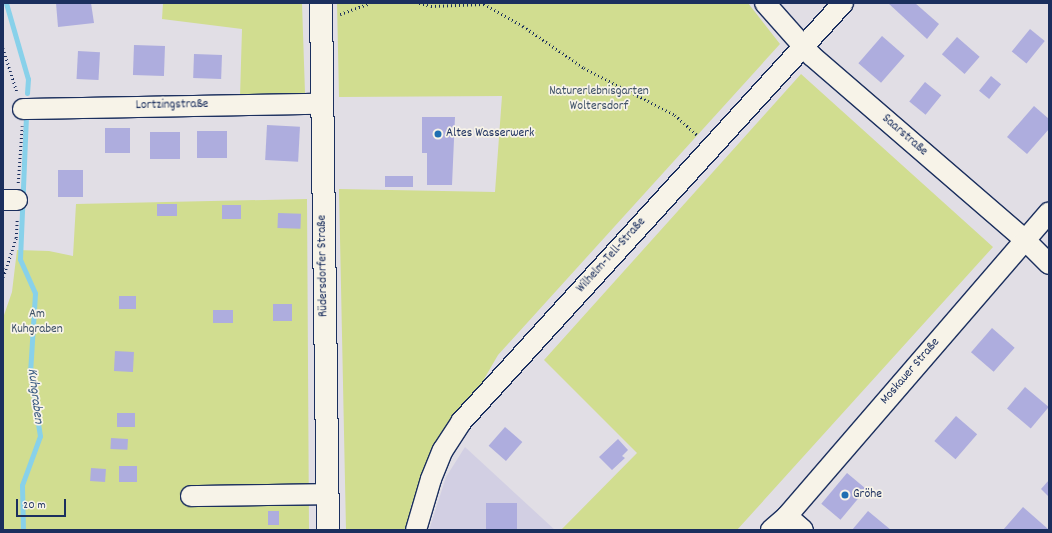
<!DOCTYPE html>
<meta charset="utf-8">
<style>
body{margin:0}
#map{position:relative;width:1052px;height:533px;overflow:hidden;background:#e1dee5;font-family:Dekko,sans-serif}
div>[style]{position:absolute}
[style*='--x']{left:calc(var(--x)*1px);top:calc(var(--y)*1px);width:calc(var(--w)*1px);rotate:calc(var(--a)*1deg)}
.built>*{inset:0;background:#d2cfe3}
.green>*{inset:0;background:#d1dd90}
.stream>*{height:5px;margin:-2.5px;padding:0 2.5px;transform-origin:2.5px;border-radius:2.5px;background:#88d1ea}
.building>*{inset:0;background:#aeadde;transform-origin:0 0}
.path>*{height:2.5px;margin-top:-1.25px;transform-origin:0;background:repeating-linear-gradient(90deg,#1b2f5e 0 1px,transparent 0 4px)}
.roads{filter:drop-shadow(1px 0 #1b2f5e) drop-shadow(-1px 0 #1b2f5e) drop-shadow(0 1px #1b2f5e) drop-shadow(0 -1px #1b2f5e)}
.minor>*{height:20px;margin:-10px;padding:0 10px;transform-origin:10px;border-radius:10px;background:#f7f3e8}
.major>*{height:22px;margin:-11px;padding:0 11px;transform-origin:11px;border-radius:11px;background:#f7f3e8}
.dots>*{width:11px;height:11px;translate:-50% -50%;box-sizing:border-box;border:2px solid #f7f3e8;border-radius:50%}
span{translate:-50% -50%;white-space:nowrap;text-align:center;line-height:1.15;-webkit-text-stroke:3.5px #f7f3e8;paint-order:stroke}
.park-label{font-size:13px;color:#3f5268}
.street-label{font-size:13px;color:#1b2f5e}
.poi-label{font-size:13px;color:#1b2f5e}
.left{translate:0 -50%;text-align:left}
.water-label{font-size:14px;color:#365881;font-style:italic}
.frame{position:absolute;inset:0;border:4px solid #1b2f5e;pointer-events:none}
.scale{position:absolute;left:16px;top:499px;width:50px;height:18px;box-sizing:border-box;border:2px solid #1b2f5e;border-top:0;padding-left:5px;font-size:12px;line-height:14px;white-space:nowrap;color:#1b2f5e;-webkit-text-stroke:3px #f7f3e8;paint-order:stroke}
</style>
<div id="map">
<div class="built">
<i style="clip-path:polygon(465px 447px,555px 530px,429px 530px,446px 477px)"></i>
</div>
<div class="green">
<i style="clip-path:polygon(163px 3px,302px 3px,305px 93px,240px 97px,242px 29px,162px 19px)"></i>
<i style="clip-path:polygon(337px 3px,748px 3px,780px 44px,498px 355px,411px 505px,410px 530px,346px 530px,339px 189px,495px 192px,502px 96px,339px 97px)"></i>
<i style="clip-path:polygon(801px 74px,993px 247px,737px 530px,561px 530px,637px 453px,544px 360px)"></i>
<i style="clip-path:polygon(307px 199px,309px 530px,3px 530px,3px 318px,12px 292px,17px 250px,49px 251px,73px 256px,76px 204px)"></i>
</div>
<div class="stream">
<i style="--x:6;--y:3;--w:79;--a:73.9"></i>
<i style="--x:28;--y:79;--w:14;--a:94"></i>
<i style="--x:23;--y:530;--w:45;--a:-91.3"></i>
<i style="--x:22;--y:485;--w:52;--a:-69.8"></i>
<i style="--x:40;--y:436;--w:64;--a:-99"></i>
<i style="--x:30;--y:373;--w:80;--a:-86.4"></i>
<i style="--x:35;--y:293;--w:37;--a:-114"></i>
<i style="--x:20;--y:259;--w:141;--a:-87.6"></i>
</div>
<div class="building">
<i style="clip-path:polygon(56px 3px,91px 3px,94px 23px,58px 27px)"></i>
<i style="clip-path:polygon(888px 3px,915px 3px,939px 24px,927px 39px)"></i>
<i style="left:1030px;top:29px;width:19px;height:29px;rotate:39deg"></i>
<i style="left:882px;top:36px;width:30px;height:36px;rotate:41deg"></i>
<i style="left:957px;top:37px;width:30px;height:23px;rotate:41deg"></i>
<i style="left:134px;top:45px;width:31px;height:30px;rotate:2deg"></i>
<i style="left:78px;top:51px;width:22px;height:28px;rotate:3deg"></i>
<i style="left:194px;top:54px;width:28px;height:24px;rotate:2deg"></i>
<i style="left:991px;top:76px;width:13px;height:19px;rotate:39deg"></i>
<i style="left:925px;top:82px;width:21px;height:25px;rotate:39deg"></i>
<i style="clip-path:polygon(1034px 106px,1049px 119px,1049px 129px,1027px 154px,1007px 137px)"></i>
<i style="clip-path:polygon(422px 117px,455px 117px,452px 185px,427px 185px,427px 153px,422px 153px)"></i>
<i style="left:267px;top:125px;width:33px;height:35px;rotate:3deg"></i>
<i style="left:105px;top:128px;width:25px;height:25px"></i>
<i style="left:197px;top:131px;width:30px;height:27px"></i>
<i style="left:150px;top:132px;width:30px;height:27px"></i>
<i style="left:58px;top:170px;width:25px;height:27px"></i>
<i style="left:413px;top:176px;width:11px;height:28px;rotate:90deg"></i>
<i style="left:157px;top:204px;width:20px;height:12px"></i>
<i style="left:222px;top:205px;width:19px;height:14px"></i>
<i style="left:278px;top:213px;width:23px;height:15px;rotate:2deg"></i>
<i style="left:119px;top:296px;width:17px;height:13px"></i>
<i style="left:273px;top:304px;width:19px;height:17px"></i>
<i style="left:213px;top:310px;width:20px;height:13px"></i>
<i style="left:992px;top:328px;width:30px;height:32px;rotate:41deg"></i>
<i style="left:115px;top:351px;width:19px;height:20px;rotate:3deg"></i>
<i style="left:1025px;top:387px;width:31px;height:28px;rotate:40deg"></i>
<i style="left:117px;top:413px;width:18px;height:14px"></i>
<i style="left:956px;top:416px;width:28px;height:33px;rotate:41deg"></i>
<i style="left:505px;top:427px;width:23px;height:25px;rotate:41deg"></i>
<i style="left:111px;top:438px;width:17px;height:11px;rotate:3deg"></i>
<i style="clip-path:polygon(618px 439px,628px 450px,622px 456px,625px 458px,612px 470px,599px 457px)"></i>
<i style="left:119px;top:466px;width:18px;height:16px"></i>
<i style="left:91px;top:468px;width:15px;height:13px;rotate:4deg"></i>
<i style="left:847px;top:473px;width:25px;height:40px;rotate:40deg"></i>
<i style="clip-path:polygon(1049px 480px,1049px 497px,1041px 489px)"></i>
<i style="left:517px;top:503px;width:27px;height:31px;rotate:90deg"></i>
<i style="clip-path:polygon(1023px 507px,1048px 529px,1048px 530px,1003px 530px)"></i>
<i style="left:268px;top:511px;width:11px;height:14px"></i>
<i style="clip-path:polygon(868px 511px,891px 530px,852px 530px)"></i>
</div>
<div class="path">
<i style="--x:419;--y:3;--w:12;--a:14"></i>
<i style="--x:431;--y:6;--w:53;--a:-2.2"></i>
<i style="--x:484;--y:4;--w:45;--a:29.4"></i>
<i style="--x:523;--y:26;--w:74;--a:34.5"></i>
<i style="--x:584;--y:68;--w:102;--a:27.3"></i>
<i style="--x:675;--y:115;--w:31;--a:42"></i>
<i style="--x:340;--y:14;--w:32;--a:-20"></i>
<i style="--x:3;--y:48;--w:46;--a:72.3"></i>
<i style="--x:18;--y:183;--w:57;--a:-86"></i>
<i style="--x:3;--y:277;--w:41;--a:-71.6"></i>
<i style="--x:16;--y:238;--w:20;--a:-87"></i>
</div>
<div class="roads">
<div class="minor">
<i style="--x:765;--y:3;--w:71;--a:48.4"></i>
<i style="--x:812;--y:56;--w:281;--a:40.8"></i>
<i style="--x:1025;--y:240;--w:34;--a:45"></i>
<i style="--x:23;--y:109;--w:299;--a:-1"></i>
<i style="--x:3;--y:200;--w:14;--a:0"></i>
<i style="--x:191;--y:496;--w:136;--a:-0.8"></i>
<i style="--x:787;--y:516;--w:21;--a:41"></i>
<i style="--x:416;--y:530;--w:53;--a:-73.6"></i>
<i style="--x:431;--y:479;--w:31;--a:-68"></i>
<i style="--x:443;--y:450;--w:33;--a:-57"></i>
<i style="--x:461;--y:422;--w:567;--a:-47.64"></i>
<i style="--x:771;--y:530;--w:21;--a:-41"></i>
<i style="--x:787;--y:516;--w:401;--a:-49.2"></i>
</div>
<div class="major">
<i style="--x:321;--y:3;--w:527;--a:89.24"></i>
</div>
</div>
<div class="dots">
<i style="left:438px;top:134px;background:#1f6fb2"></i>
<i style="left:845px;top:495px;background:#1f6fb2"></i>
</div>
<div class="park-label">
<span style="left:599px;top:100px">Naturerlebnisgarten<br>Woltersdorf</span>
<span style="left:37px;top:323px">Am<br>Kuhgraben</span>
</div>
<div class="street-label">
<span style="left:172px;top:106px;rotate:-1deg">Lortzingstraße</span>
<span style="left:904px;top:136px;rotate:41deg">Saarstraße</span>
<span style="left:612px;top:256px;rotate:-48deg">Wilhelm-Tell-Straße</span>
<span style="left:324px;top:266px;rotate:-91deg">Rüdersdorfer Straße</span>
<span style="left:911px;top:372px;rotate:-49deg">Moskauer Straße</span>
</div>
<div class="poi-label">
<span class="left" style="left:446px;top:134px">Altes Wasserwerk</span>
<span class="left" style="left:853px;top:495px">Gröhe</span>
</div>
<div class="water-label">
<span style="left:35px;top:396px;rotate:83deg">Kuhgraben</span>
</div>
<div class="frame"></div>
<div class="scale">20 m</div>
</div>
